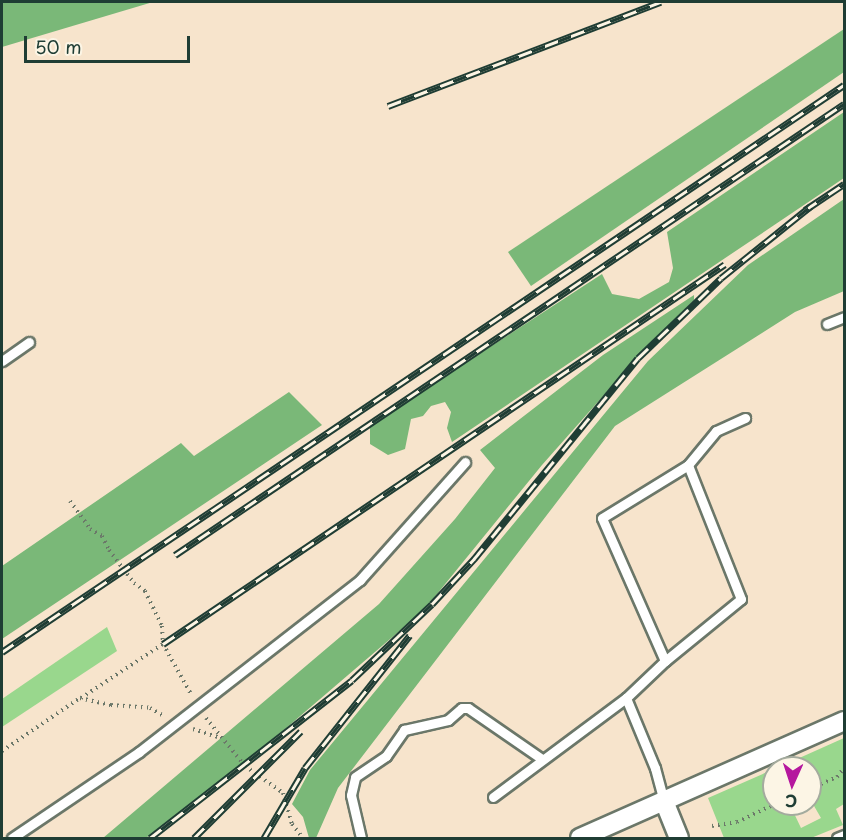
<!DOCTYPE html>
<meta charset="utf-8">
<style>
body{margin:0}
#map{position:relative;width:846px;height:840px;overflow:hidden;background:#f7e4cc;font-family:"Playpen Sans",sans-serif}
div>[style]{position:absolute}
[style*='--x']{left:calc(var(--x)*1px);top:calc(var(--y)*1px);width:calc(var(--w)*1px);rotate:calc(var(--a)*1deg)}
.green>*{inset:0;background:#99d78d}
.forest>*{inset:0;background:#7ab878}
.path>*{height:4px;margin-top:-2px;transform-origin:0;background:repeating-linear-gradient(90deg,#6b7769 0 1.5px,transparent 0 6px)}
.roads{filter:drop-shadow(2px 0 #6b7769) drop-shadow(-2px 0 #6b7769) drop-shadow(0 2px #6b7769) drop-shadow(0 -2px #6b7769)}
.service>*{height:9px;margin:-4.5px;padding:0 4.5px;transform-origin:4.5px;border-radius:4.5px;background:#fff}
.minor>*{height:18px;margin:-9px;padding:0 9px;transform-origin:9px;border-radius:9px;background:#fff}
.rail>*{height:7px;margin-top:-3.5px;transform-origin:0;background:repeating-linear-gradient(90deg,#fcf5e5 0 14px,#1f3d34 0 28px);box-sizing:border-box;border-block:2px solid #1f3d34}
span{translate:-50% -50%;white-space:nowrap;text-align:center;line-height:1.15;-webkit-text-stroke:4.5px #fcf5e5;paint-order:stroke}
.frame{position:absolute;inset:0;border:3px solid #1f3d34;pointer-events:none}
.north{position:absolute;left:762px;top:756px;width:60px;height:60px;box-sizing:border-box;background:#fcf5e5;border:2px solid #a4ab9e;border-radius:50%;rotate:183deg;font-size:16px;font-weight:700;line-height:24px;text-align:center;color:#1f3d34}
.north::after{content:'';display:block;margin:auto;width:21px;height:27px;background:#b5179e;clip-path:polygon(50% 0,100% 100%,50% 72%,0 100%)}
.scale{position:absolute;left:24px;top:36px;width:166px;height:27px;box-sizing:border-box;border:3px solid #1f3d34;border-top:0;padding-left:8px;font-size:18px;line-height:21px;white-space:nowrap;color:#1f3d34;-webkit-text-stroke:4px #fcf5e5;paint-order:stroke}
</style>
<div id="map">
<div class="green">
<i style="clip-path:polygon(107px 627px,117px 651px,2px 727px,2px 699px)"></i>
<i style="clip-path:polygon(844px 738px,844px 804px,836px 809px,843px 825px,811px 838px,724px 838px,708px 798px,774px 769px,774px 804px,798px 804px,791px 807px,801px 828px,821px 818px,810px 799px,810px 768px,777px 768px)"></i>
</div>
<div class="forest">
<i style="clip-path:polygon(2px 2px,153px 2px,2px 47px)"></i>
<i style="clip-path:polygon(844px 29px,844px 72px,531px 286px,508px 252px)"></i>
<i style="clip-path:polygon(844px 112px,844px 178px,452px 442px,447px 428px,451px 412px,445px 402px,431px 406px,423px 416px,411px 419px,405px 449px,388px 455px,370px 444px,370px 425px,602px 274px,612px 294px,639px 299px,669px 282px,673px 268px,667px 232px)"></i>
<i style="clip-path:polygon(844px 199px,844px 291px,795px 312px,615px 426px,338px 788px,316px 838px,309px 838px,303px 817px,292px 804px,310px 770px,648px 361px,748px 265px)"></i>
<i style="clip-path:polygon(694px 295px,694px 300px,635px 360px,542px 465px,424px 610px,257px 753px,146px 838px,103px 838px,379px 604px,455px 519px,495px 468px,480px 450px,603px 355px)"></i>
<i style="clip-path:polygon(289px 392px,322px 425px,2px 639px,2px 566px,181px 443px,194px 456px)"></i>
</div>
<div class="path">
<i style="--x:70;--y:501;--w:34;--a:54"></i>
<i style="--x:90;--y:529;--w:14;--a:30"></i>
<i style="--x:102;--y:536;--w:16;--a:63"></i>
<i style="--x:109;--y:550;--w:41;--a:52.9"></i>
<i style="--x:134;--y:583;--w:14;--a:36"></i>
<i style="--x:145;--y:591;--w:39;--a:64"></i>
<i style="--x:162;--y:626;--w:18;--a:87"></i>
<i style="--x:163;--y:644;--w:57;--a:60.8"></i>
<i style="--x:81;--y:698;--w:98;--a:-33.4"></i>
<i style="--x:206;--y:718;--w:62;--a:50.9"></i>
<i style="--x:245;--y:766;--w:47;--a:35.4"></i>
<i style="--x:283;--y:793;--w:32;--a:74"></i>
<i style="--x:292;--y:824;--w:18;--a:52"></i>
<i style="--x:193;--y:729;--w:28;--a:18"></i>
<i style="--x:2;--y:751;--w:94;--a:-34.2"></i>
<i style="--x:80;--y:698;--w:32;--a:13"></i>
<i style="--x:111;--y:705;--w:39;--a:4"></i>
<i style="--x:150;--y:708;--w:14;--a:30"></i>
<i style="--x:810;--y:789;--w:30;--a:-24"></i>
<i style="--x:837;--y:777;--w:11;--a:-52"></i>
<i style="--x:712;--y:826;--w:25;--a:-9"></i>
<i style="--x:737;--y:822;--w:42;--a:-25.3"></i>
</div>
<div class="roads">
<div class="service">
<i style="--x:827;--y:324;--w:18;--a:-22"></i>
<i style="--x:2;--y:361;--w:33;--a:-35"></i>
<i style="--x:665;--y:661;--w:156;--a:-113.8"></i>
<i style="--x:602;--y:518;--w:101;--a:-31.6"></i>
<i style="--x:688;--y:465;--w:44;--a:-50.5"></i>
<i style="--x:716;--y:431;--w:32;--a:-24"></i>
<i style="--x:626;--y:698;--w:76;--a:67.5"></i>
<i style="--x:655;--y:768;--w:34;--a:75"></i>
<i style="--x:493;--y:797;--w:166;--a:-36.7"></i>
<i style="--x:626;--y:698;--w:54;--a:-43.5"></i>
<i style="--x:665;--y:661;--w:98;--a:-39.2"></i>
<i style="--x:741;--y:599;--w:144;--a:-111.6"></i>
<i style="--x:12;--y:838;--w:153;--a:-34.1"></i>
<i style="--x:139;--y:752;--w:280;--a:-37.9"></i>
<i style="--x:360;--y:580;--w:158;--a:-48.3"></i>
<i style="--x:361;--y:838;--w:44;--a:-103.1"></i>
<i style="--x:351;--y:795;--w:18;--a:-77"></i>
<i style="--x:355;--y:777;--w:37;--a:-34"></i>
<i style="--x:386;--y:756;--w:32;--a:-55"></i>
<i style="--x:404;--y:730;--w:45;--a:-12.8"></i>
<i style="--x:448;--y:720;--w:18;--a:-41"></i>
<i style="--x:462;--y:708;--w:6;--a:0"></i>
<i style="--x:468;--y:708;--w:90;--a:34.6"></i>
<i style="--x:837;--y:838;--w:8;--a:-23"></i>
</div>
<div class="minor">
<i style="--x:664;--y:801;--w:40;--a:68"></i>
<i style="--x:580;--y:838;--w:289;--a:-23.9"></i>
</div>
</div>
<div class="rail">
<i style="--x:388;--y:106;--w:292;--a:-20.9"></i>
<i style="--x:805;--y:210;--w:47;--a:-33.7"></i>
<i style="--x:175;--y:555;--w:807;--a:-33.99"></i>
<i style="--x:163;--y:644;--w:678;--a:-34.06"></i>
<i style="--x:2;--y:652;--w:1015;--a:-33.96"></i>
<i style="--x:150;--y:838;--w:256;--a:-38"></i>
<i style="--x:352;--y:680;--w:110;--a:-43.5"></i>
<i style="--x:432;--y:604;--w:62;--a:-47"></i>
<i style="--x:474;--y:559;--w:259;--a:-50.8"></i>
<i style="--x:638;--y:358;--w:115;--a:-43.9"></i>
<i style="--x:721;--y:278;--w:115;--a:-38.7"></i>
<i style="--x:194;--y:838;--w:151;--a:-45"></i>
<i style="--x:264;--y:838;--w:81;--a:-59.6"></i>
<i style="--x:305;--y:768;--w:169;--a:-51.7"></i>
</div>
<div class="frame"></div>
<div class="north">С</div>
<div class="scale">50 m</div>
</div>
